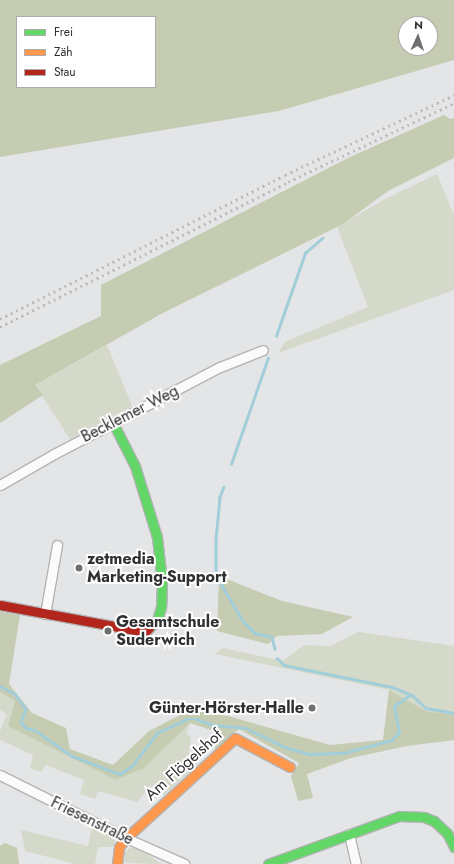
<!DOCTYPE html>
<meta charset="utf-8">
<style>
body{margin:0}
#map{position:relative;width:454px;height:864px;overflow:hidden;background:#e4e5e6;font-family:Jost,sans-serif}
div>[style]{position:absolute}
[style*='--x']{left:calc(var(--x)*1px);top:calc(var(--y)*1px);width:calc(var(--w)*1px);rotate:calc(var(--a)*1deg)}
.green>*{inset:0;background:#d4d9c9}
.forest>*{inset:0;background:#c5ccb2}
.stream>*{height:2.5px;margin:-1.25px;padding:0 1.25px;transform-origin:1.25px;border-radius:1.25px;background:#a2ced9}
.roads{filter:drop-shadow(1px 0 #b2b3b4) drop-shadow(-1px 0 #b2b3b4) drop-shadow(0 1px #b2b3b4) drop-shadow(0 -1px #b2b3b4)}
.street>*{height:9px;margin:-4.5px;padding:0 4.5px;transform-origin:4.5px;border-radius:4.5px;background:#fbfbfb}
.fast>*{height:9px;margin:-4.5px;padding:0 4.5px;transform-origin:4.5px;border-radius:4.5px;background:#63d668}
.slow>*{height:9px;margin:-4.5px;padding:0 4.5px;transform-origin:4.5px;border-radius:4.5px;background:#ff974d}
.jam>*{height:9px;margin:-4.5px;padding:0 4.5px;transform-origin:4.5px;border-radius:4.5px;background:#b3261e}
.rail>*{height:2.5px;margin-top:-1.25px;transform-origin:0;background:repeating-linear-gradient(90deg,#bcbcbd 0 2px,transparent 0 6px)}
.dots>*{width:11px;height:11px;translate:-50% -50%;box-sizing:border-box;border:2px solid #fff;border-radius:50%}
span{translate:-50% -50%;white-space:nowrap;text-align:center;line-height:1.15;-webkit-text-stroke:4px #fff;paint-order:stroke}
.street-label{font-size:16px;color:#2f3031}
.poi-label{font-size:16px;color:#2f3031;font-weight:700}
.left{translate:0 -50%;text-align:left}
.right{translate:-100% -50%;text-align:right}
.legend{position:absolute;left:16px;top:16px;width:140px;height:72px;box-sizing:border-box;background:#fff;border:1px solid #acacad;margin:0;padding:5px 7px;list-style:none;font-size:12px;color:#2f3031}
.legend li{display:flex;align-items:center;gap:8px;height:20px}
.legend b{width:20px;border:1px solid #acacad}
.north{position:absolute;left:398px;top:16px;width:40px;height:40px;box-sizing:border-box;background:#fff;border:1px solid #acacad;border-radius:50%;rotate:3deg;font-size:11px;font-weight:700;line-height:16px;text-align:center;color:#2f3031}
.north::after{content:'';display:block;margin:auto;width:14px;height:18px;background:#6e6f70;clip-path:polygon(50% 0,100% 100%,50% 72%,0 100%)}
</style>
<div id="map">
<div class="green">
<i style="clip-path:polygon(437px 174px,454px 215px,454px 290px,278px 353px,285px 342px,368px 307px,337px 227px,385px 199px)"></i>
<i style="clip-path:polygon(107px 345px,132px 406px,70px 439px,35px 385px)"></i>
<i style="clip-path:polygon(359px 632px,454px 646px,454px 715px,426px 711px,389px 690px,215px 654px,223px 648px,283px 661px,304px 645px,330px 646px)"></i>
<i style="clip-path:polygon(0 692px,16px 701px,8px 726px,116px 780px,144px 768px,190px 723px,186px 735px,191px 736px,189px 753px,199px 758px,197px 765px,164px 795px,150px 786px,137px 802px,98px 791px,95px 799px,80px 794px,84px 780px,46px 765px,41px 772px,30px 768px,33px 755px,0 740px,0 731px,7px 714px,0 710px)"></i>
<i style="clip-path:polygon(92px 827px,115px 840px,113px 847px,98px 847px,95px 864px,75px 864px,25px 851px,21px 830px,88px 846px)"></i>
<i style="clip-path:polygon(129px 848px,138px 848px,162px 864px,125px 863px,124px 854px)"></i>
</div>
<div class="forest">
<i style="clip-path:polygon(evenodd,0 0,454px 0,454px 60px,279px 111px,0 157px,0 0,17px 17px,155px 17px,155px 87px,17px 87px,17px 17px,0 0,406px 24px,430px 24px,430px 48px,406px 48px,406px 24px)"></i>
<i style="clip-path:polygon(444px 115px,450px 119px,454px 118px,454px 158px,388px 191px,343px 224px,161px 314px,35px 385px,43px 395px,0 423px,0 365px,101px 316px,101px 285px,348px 158px)"></i>
<i style="clip-path:polygon(219px 576px,282px 601px,353px 617px,322px 634px,277px 636px,268px 644px,217px 631px)"></i>
<i style="clip-path:polygon(0 612px,20px 615px,9px 684px,32px 713px,66px 728px,70px 749px,113px 765px,149px 731px,190px 710px,228px 716px,330px 745px,383px 740px,389px 690px,426px 711px,454px 715px,454px 740px,407px 746px,351px 758px,307px 774px,313px 798px,298px 801px,291px 776px,299px 763px,239px 729px,214px 750px,220px 733px,190px 723px,144px 768px,116px 780px,8px 726px,15px 701px,0 692px)"></i>
<i style="clip-path:polygon(5px 843px,17px 848px,19px 864px,0 864px,0 846px)"></i>
</div>
<div class="stream">
<i style="--x:276;--y:336;--w:88;--a:-70.7"></i>
<i style="--x:305;--y:253;--w:23;--a:-41"></i>
<i style="--x:231;--y:464;--w:112;--a:-70.8"></i>
<i style="--x:224;--y:487;--w:11;--a:112"></i>
<i style="--x:220;--y:497;--w:43;--a:95.3"></i>
<i style="--x:216;--y:540;--w:35;--a:90"></i>
<i style="--x:216;--y:575;--w:53;--a:59.6"></i>
<i style="--x:243;--y:621;--w:17;--a:45"></i>
<i style="--x:255;--y:633;--w:17;--a:13"></i>
<i style="--x:272;--y:637;--w:12;--a:76"></i>
<i style="--x:277;--y:658;--w:10;--a:45"></i>
<i style="--x:284;--y:665;--w:110;--a:11.5"></i>
<i style="--x:392;--y:687;--w:22;--a:22"></i>
<i style="--x:412;--y:695;--w:19;--a:43"></i>
<i style="--x:426;--y:708;--w:28;--a:10"></i>
<i style="--x:0;--y:686;--w:17;--a:28"></i>
<i style="--x:15;--y:694;--w:19;--a:54"></i>
<i style="--x:26;--y:709;--w:14;--a:111"></i>
<i style="--x:21;--y:722;--w:8;--a:50"></i>
<i style="--x:26;--y:728;--w:9;--a:13"></i>
<i style="--x:35;--y:730;--w:45;--a:35.1"></i>
<i style="--x:72;--y:756;--w:51;--a:20.6"></i>
<i style="--x:120;--y:774;--w:14;--a:-34"></i>
<i style="--x:132;--y:766;--w:41;--a:-52.9"></i>
<i style="--x:157;--y:733;--w:33;--a:-25"></i>
<i style="--x:187;--y:719;--w:9;--a:0"></i>
<i style="--x:196;--y:719;--w:18;--a:19"></i>
<i style="--x:213;--y:725;--w:33;--a:5"></i>
<i style="--x:246;--y:728;--w:43;--a:26"></i>
<i style="--x:285;--y:747;--w:26;--a:16"></i>
<i style="--x:310;--y:754;--w:34;--a:-2"></i>
<i style="--x:344;--y:753;--w:50;--a:-15.2"></i>
<i style="--x:392;--y:740;--w:11;--a:-49"></i>
<i style="--x:399;--y:732;--w:26;--a:-101"></i>
<i style="--x:394;--y:706;--w:19;--a:-35"></i>
</div>
<div class="roads">
<div class="street">
<i style="--x:0;--y:485;--w:62;--a:-29.9"></i>
<i style="--x:54;--y:454;--w:187;--a:-27.7"></i>
<i style="--x:220;--y:367;--w:46;--a:-21.6"></i>
<i style="--x:45;--y:614;--w:70;--a:-80.1"></i>
<i style="--x:0;--y:775;--w:141;--a:26.6"></i>
<i style="--x:126;--y:838;--w:64;--a:23.8"></i>
<i style="--x:349;--y:834;--w:31;--a:77"></i>
</div>
<div class="fast">
<i style="--x:113;--y:423;--w:48;--a:62.9"></i>
<i style="--x:135;--y:466;--w:74;--a:72.8"></i>
<i style="--x:157;--y:537;--w:45;--a:83.7"></i>
<i style="--x:162;--y:582;--w:25;--a:92"></i>
<i style="--x:161;--y:607;--w:14;--a:107"></i>
<i style="--x:157;--y:620;--w:11;--a:135"></i>
<i style="--x:268;--y:864;--w:140;--a:-20.1"></i>
<i style="--x:399;--y:816;--w:25;--a:2"></i>
<i style="--x:424;--y:817;--w:11;--a:22"></i>
<i style="--x:434;--y:821;--w:18;--a:43"></i>
<i style="--x:447;--y:833;--w:16;--a:63"></i>
</div>
<div class="slow">
<i style="--x:117;--y:864;--w:17;--a:-83"></i>
<i style="--x:119;--y:847;--w:11;--a:-52"></i>
<i style="--x:126;--y:838;--w:148;--a:-42.5"></i>
<i style="--x:235;--y:738;--w:62;--a:27.8"></i>
</div>
<div class="jam">
<i style="--x:0;--y:605;--w:147;--a:10.5"></i>
<i style="--x:145;--y:632;--w:6;--a:-45"></i>
</div>
</div>
<div class="rail">
<i style="--x:0;--y:319;--w:319;--a:-26.8"></i>
<i style="--x:285;--y:175;--w:187;--a:-25.3"></i>
<i style="--x:0;--y:327;--w:322;--a:-26.7"></i>
<i style="--x:288;--y:182;--w:184;--a:-25.4"></i>
</div>
<div class="dots">
<i style="left:79px;top:568px;background:#6e6f70"></i>
<i style="left:108px;top:631px;background:#6e6f70"></i>
<i style="left:312px;top:708px;background:#6e6f70"></i>
</div>
<div class="street-label">
<span style="left:130px;top:414px;rotate:-27deg">Becklemer Weg</span>
<span style="left:184px;top:765px;rotate:-42deg">Am Flögelshof</span>
<span style="left:92px;top:821px;rotate:26deg">Friesenstraße</span>
</div>
<div class="poi-label">
<span class="left" style="left:87px;top:568px">zetmedia<br>Marketing-Support</span>
<span class="left" style="left:116px;top:631px">Gesamtschule<br>Suderwich</span>
<span class="right" style="left:304px;top:708px">Günter-Hörster-Halle</span>
</div>
<ul class="legend">
<li><b style="height:5px;background:#63d668"></b>Frei</li>
<li><b style="height:5px;background:#ff974d"></b>Zäh</li>
<li><b style="height:5px;background:#b3261e"></b>Stau</li>
</ul>
<div class="north">N</div>
</div>
